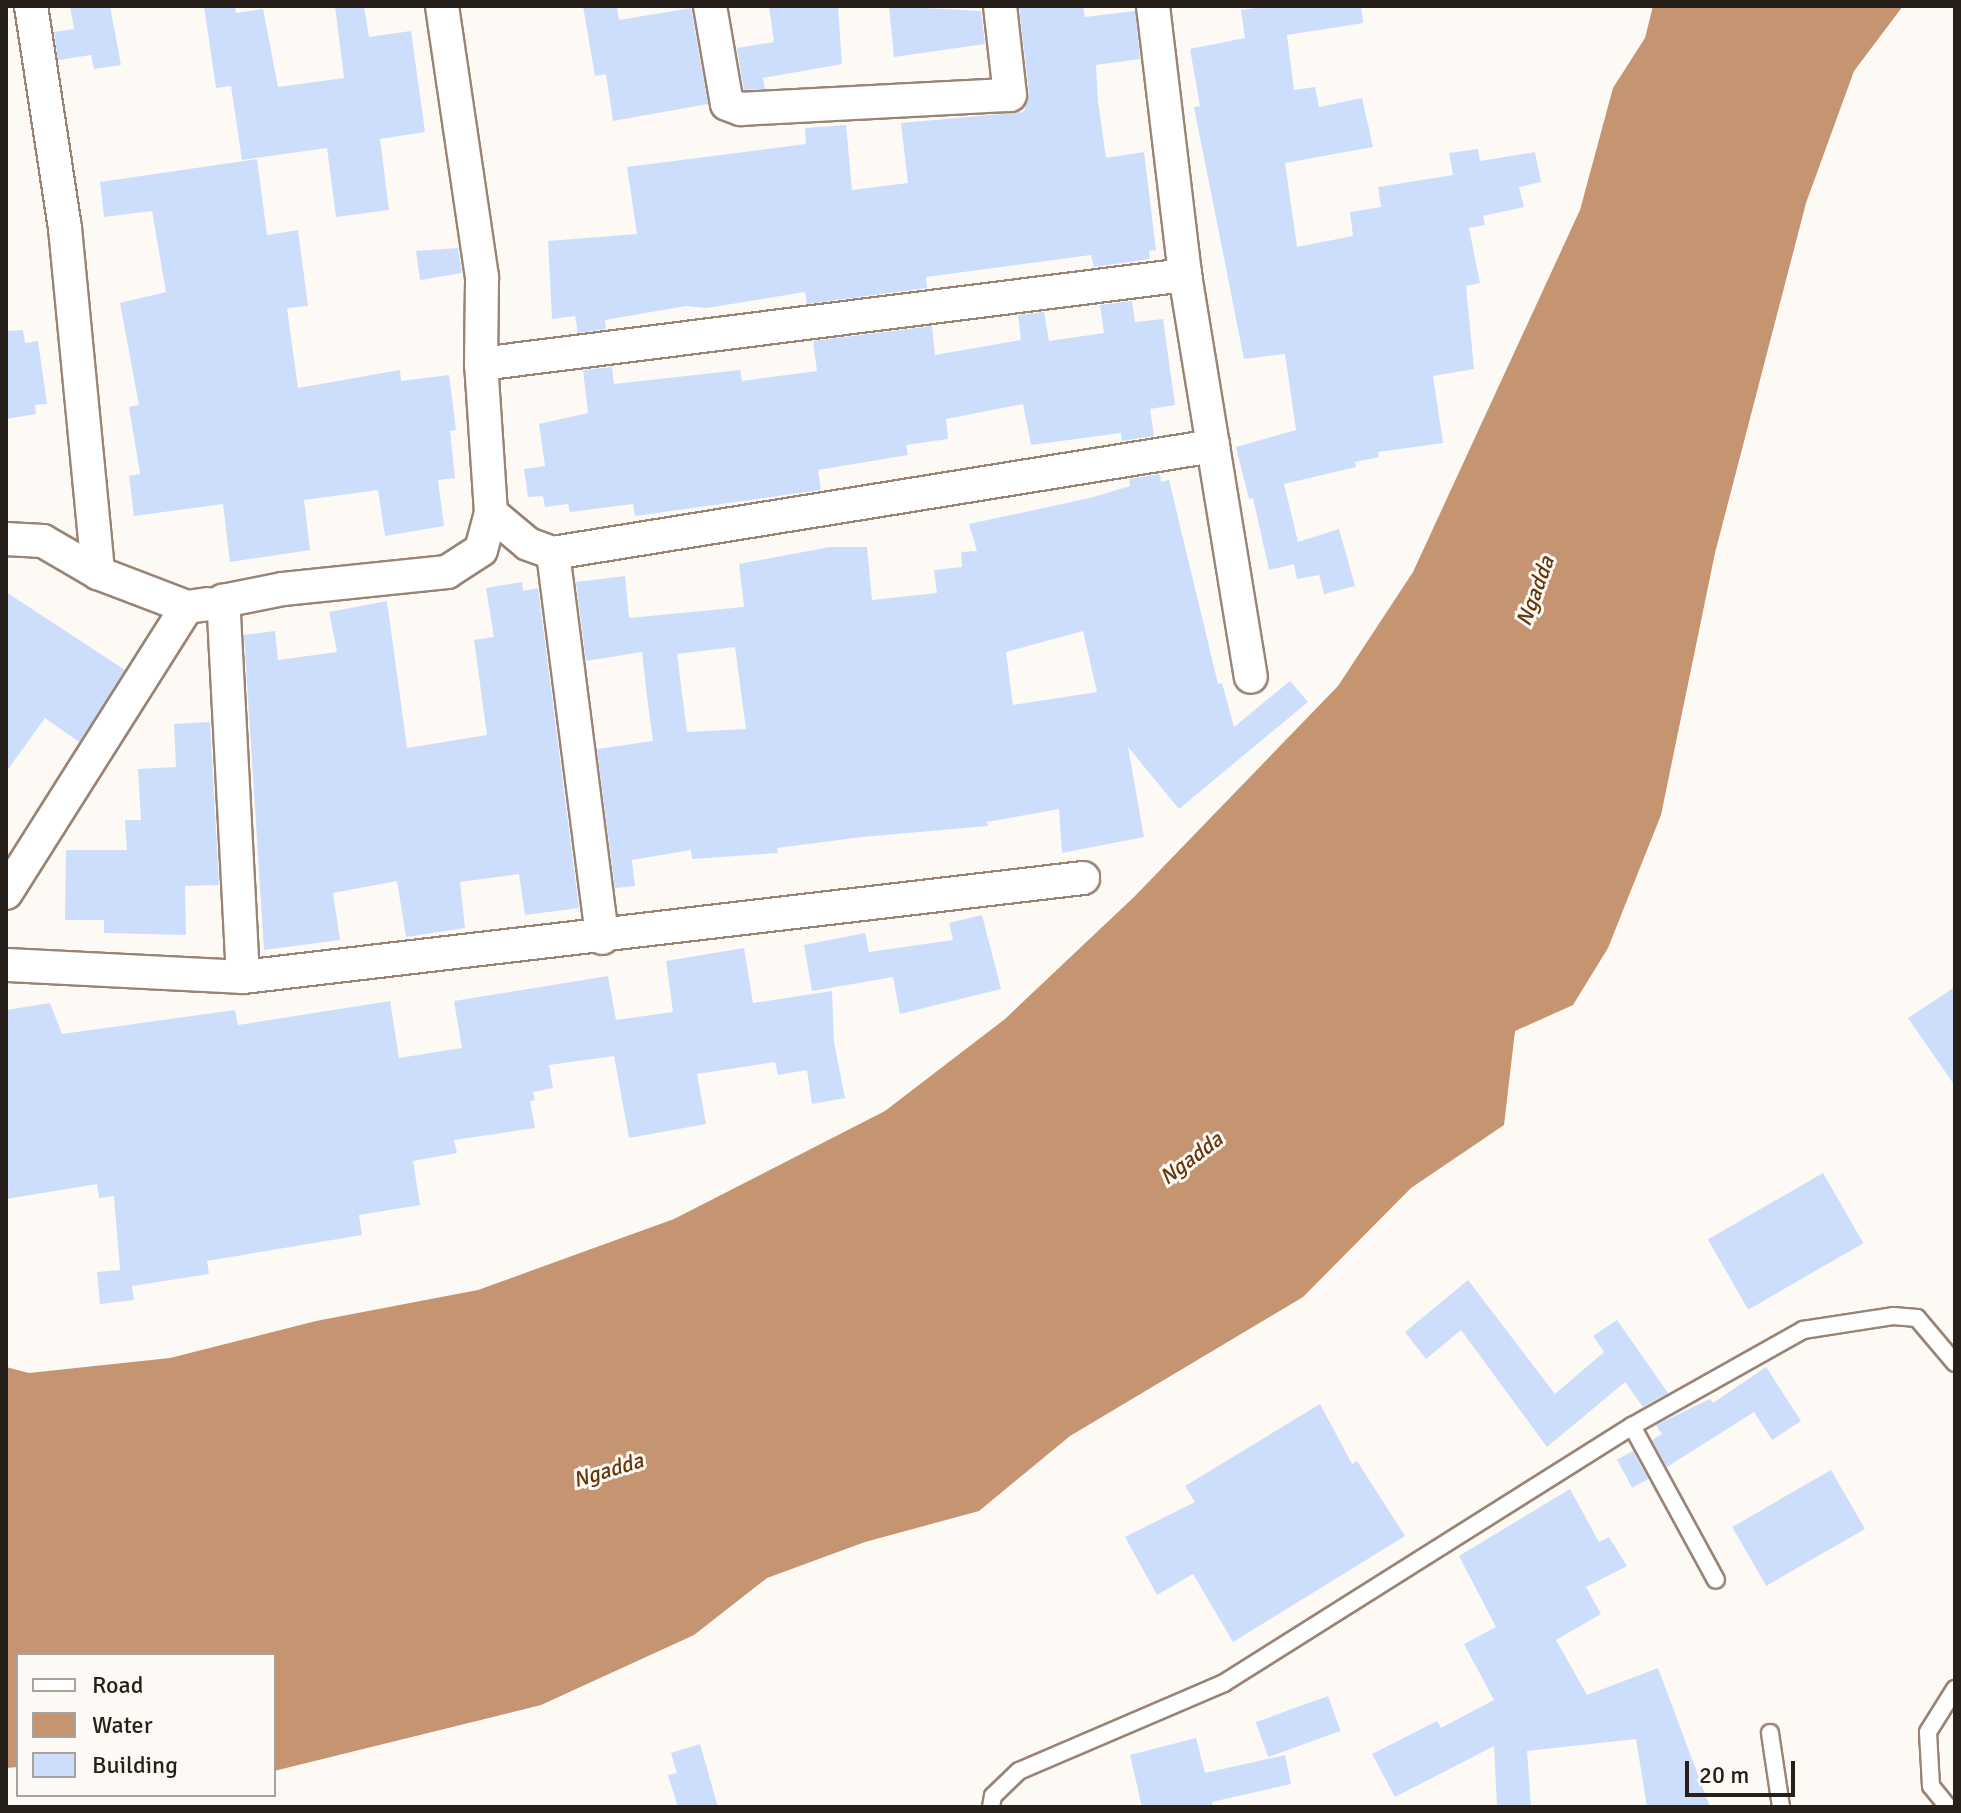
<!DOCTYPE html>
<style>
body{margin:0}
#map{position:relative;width:1961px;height:1813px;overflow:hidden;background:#fdf9f5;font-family:Signika,sans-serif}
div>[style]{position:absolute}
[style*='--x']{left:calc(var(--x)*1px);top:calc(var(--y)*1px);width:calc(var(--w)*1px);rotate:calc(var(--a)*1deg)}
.water>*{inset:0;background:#c59470}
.building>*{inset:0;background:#cddefd;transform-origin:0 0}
.roads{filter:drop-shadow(2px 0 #998475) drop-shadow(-2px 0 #998475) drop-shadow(0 2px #998475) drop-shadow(0 -2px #998475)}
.service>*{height:16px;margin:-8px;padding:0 8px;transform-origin:8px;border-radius:8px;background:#fff}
.minor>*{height:32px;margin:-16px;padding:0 16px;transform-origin:16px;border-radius:16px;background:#fff}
span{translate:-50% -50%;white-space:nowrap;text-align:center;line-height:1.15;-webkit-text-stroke:6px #fdf9f5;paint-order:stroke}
.water-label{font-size:22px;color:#65360a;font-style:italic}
.frame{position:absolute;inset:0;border:8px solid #271f19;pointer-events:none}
.legend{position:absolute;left:16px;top:1653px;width:260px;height:144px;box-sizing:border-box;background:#fdf9f5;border:2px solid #a7a29d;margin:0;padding:10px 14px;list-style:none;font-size:24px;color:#271f19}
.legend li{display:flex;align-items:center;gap:16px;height:40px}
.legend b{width:40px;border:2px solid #a7a29d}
.scale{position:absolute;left:1685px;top:1761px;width:110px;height:36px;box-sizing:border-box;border:4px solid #271f19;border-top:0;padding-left:10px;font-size:24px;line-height:28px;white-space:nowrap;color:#271f19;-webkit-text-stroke:6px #fdf9f5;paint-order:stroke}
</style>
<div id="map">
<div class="water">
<i style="clip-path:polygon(1653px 6px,1903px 6px,1854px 71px,1806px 203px,1715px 553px,1661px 815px,1608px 948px,1573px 1005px,1515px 1031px,1504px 1125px,1411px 1188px,1303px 1297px,1070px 1436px,979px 1511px,865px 1542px,767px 1578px,694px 1635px,541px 1705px,274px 1771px,274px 1655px,18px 1655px,18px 1767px,6px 1768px,6px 1367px,29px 1373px,170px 1358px,316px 1321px,478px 1290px,674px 1219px,885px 1111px,1005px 1019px,1135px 896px,1338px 686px,1413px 572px,1580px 210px,1613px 88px,1645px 38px)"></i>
</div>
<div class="building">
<i style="clip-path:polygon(70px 6px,110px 6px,121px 65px,94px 69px,91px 55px,58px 60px,54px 32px,74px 29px)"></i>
<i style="clip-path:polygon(204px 6px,235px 6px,236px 13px,263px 9px,278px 87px,344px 78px,335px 6px,364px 6px,369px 37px,411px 31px,425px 132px,380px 139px,389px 210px,336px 217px,327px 148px,242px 160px,231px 86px,216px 88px)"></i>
<i style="clip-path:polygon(583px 6px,617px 6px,619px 20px,691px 8px,708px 104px,613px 121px,606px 74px,595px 76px)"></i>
<i style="clip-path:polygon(769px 6px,838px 6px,842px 64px,763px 78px,765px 89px,744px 90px,737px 48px,774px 42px)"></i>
<i style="clip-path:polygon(889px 6px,981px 11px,985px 44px,894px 57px)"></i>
<i style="clip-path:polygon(1019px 6px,1083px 6px,1085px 17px,1135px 11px,1140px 59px,1096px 65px,1098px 101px,1106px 158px,1144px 152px,1156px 250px,1149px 251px,1150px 259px,1094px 267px,1091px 255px,926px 277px,927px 288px,807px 304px,805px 292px,707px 308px,686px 306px,605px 320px,606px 329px,578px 333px,575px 316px,552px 319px,548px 241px,637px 234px,627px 167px,806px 144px,805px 128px,846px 125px,852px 190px,908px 183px,901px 123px,1024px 112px,1029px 93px)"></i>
<i style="clip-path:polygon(1271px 6px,1361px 6px,1363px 23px,1287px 35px,1294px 90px,1315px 87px,1319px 107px,1362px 98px,1373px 147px,1285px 163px,1297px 247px,1353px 236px,1350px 212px,1381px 207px,1378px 187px,1453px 175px,1449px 153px,1478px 149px,1480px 161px,1535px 152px,1541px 182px,1519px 187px,1524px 207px,1483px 216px,1485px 225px,1469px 228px,1480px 283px,1466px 286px,1474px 369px,1433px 376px,1443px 443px,1378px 452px,1379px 457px,1355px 462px,1356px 467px,1284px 484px,1298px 542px,1339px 529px,1355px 586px,1324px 594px,1319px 575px,1297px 579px,1294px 564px,1269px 570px,1253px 498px,1249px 499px,1236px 447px,1296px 430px,1285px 354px,1244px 359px,1194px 107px,1200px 106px,1190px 49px,1245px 38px,1241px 10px)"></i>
<i style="clip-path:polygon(257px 159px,267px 235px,298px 230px,308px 306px,287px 308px,298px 388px,400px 370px,401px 381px,449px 375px,456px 430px,450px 431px,455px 478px,438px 480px,444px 526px,385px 536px,378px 490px,304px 500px,310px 550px,230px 562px,223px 504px,134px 516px,129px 476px,140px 474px,129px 407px,139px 405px,120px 303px,166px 292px,152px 211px,104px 217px,100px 182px)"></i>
<i style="clip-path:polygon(458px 248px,462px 273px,420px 280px,416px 251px)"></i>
<i style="clip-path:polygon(1132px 301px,1135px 322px,1163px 319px,1175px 405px,1150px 409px,1154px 436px,1122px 441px,1121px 433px,1031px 445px,1023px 404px,946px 419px,948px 439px,906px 445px,908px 455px,818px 470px,821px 490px,635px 516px,633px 504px,570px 512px,568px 504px,545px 507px,543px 496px,528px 497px,524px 469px,545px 466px,539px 424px,588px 413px,583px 370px,612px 367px,614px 384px,740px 370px,742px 381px,817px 371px,813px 341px,932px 326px,935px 355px,1021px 340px,1018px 315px,1044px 312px,1049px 341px,1104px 333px,1100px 305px)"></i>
<i style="clip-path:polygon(23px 330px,25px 343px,38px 341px,47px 404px,35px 405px,36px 414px,6px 419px,6px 331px)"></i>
<i style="clip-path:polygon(evenodd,1160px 474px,1161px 482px,1169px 480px,1218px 684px,1222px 683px,1234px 727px,1290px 681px,1308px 702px,1179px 809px,1128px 747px,1144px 837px,1062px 853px,1059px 809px,987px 822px,988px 826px,862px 837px,777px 848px,778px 853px,692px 859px,691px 850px,632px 860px,635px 886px,615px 888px,597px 749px,653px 741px,647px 697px,642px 652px,586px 661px,576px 582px,625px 576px,629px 618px,744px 607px,739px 564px,830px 547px,867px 547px,872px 600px,937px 593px,934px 570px,962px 567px,961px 552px,977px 551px,969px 524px,1090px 498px,1130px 486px,1129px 479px,1160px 474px,1083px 631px,1097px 692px,1013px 705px,1006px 652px,1083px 631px,1160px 474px,735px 647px,746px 729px,687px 732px,677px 654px,735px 647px)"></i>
<i style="clip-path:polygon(522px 582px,523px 591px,538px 588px,579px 908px,525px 915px,519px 874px,460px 882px,465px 928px,406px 937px,397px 881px,333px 893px,340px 940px,264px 950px,244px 635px,275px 631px,278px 660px,337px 652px,329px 612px,387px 601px,407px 748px,487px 735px,474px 640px,494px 637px,486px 588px)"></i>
<i style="clip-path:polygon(6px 592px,125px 670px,79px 742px,45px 718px,6px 772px)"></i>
<i style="clip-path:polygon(210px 722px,219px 885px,185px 886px,186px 935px,104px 933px,104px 920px,65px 920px,66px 850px,127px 850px,125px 820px,141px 820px,138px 769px,176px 767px,174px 724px)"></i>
<i style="clip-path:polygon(982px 915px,1001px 989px,900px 1014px,893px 977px,812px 991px,804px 945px,865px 933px,869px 952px,953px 940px,949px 923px)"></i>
<i style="clip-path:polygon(744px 948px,753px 1003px,832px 991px,834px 1042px,845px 1098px,812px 1104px,807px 1070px,778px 1075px,775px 1062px,697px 1074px,706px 1124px,629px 1138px,614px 1056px,549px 1065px,553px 1088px,533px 1092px,535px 1100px,530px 1101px,535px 1128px,454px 1140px,457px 1153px,413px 1161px,420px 1205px,359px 1215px,362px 1235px,207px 1261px,209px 1274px,132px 1286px,134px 1300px,100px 1304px,97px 1272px,120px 1270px,114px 1196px,99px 1198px,97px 1184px,6px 1199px,6px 1010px,50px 1003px,62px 1034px,235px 1010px,238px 1025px,390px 1001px,399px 1058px,462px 1048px,454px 1001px,608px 976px,616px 1020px,673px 1012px,666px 961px)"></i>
<i style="clip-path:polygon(1955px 987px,1955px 1086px,1908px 1018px)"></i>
<i style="left:1823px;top:1173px;width:81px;height:133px;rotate:60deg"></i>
<i style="clip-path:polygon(1468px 1280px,1555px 1394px,1604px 1352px,1593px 1336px,1617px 1320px,1668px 1393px,1643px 1407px,1625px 1382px,1547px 1447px,1461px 1330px,1426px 1359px,1405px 1332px)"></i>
<i style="clip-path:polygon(1766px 1367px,1801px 1421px,1772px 1440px,1754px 1412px,1667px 1467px,1652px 1440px,1662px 1434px,1656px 1425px,1710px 1399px,1713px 1403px)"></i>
<i style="clip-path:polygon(1320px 1404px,1352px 1464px,1357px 1461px,1405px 1536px,1233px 1642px,1193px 1574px,1157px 1595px,1125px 1537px,1195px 1502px,1185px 1486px)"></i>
<i style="left:1633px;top:1451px;width:32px;height:18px;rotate:62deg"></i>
<i style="left:1831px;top:1470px;width:68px;height:114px;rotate:60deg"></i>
<i style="clip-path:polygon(1570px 1489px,1599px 1542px,1609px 1537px,1627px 1566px,1586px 1587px,1601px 1614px,1556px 1640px,1587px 1695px,1658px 1668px,1710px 1807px,1647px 1807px,1636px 1739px,1527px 1751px,1531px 1807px,1497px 1807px,1494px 1746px,1395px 1797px,1372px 1754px,1437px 1721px,1441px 1728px,1494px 1700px,1464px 1644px,1496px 1627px,1459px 1556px)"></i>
<i style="left:1328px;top:1696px;width:37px;height:77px;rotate:70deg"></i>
<i style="clip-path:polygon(1196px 1738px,1205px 1773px,1285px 1755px,1291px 1784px,1212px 1802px,1213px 1807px,1142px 1807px,1130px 1755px)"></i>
<i style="clip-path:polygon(700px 1744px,718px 1807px,678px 1807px,668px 1775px,677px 1773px,671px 1753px)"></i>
</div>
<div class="roads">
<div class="service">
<i style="--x:1632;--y:1426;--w:175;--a:61.4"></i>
<i style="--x:1770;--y:1733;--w:75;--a:81.5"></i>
<i style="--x:991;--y:1807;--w:11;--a:-80"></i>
<i style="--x:993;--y:1796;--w:36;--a:-44"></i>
<i style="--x:1019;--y:1771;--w:223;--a:-23.2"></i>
<i style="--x:1224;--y:1683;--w:482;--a:-32.2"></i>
<i style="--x:1632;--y:1426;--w:196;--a:-29.3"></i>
<i style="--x:1803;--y:1330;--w:91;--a:-8.8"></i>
<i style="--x:1893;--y:1316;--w:24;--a:5"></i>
<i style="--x:1917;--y:1318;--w:59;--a:49.8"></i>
<i style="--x:1948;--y:1807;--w:27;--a:-129"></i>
<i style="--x:1931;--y:1786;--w:54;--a:-93.2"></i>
<i style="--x:1928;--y:1732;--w:51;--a:-57.9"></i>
</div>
<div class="minor">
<i style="--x:31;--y:6;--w:225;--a:81.3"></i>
<i style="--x:65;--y:228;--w:347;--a:84.5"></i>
<i style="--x:710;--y:6;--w:99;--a:80.2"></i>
<i style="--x:727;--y:104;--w:15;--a:20"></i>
<i style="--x:741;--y:109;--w:269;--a:-3"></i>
<i style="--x:1010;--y:95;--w:90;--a:-96.4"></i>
<i style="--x:1153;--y:6;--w:271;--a:83.2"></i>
<i style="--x:1185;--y:275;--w:407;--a:80.7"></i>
<i style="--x:481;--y:364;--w:710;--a:-7.21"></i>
<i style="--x:491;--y:513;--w:48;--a:40"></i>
<i style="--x:528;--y:544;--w:27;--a:20"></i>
<i style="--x:553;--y:553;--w:388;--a:82.7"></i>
<i style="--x:6;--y:539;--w:37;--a:3"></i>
<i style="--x:43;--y:541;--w:64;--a:30.2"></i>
<i style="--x:98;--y:573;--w:95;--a:20.9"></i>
<i style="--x:187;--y:607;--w:21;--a:-8"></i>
<i style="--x:553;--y:553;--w:669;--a:-9.21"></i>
<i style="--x:6;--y:893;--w:338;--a:-57.7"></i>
<i style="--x:6;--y:965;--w:237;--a:2.9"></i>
<i style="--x:243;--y:977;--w:846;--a:-6.72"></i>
<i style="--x:243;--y:977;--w:377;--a:-93"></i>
<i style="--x:223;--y:601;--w:61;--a:-11.3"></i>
<i style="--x:283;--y:589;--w:165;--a:-5.9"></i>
<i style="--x:447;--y:572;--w:40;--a:-32.9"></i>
<i style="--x:481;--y:550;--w:38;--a:-75"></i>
<i style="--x:491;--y:513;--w:149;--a:-93.8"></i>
<i style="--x:481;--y:364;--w:87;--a:-89.3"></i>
<i style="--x:482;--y:277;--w:274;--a:-98.4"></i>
</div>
</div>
<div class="water-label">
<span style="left:1535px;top:591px;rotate:-70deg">Ngadda</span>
<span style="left:1191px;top:1158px;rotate:-37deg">Ngadda</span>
<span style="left:608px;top:1470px;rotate:-17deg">Ngadda</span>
</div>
<div class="frame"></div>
<ul class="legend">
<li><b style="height:10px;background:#fff"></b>Road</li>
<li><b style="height:22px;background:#c59470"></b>Water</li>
<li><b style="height:22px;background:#cddefd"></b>Building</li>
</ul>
<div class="scale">20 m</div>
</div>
